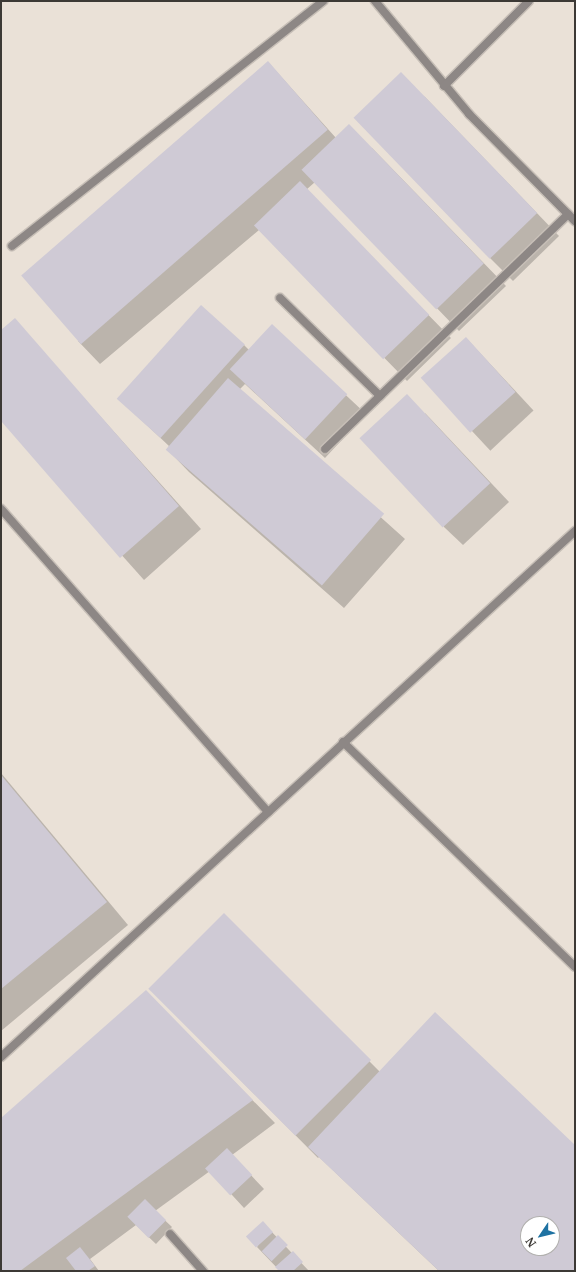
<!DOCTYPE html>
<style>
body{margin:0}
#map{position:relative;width:576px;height:1272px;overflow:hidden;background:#eae1d7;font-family:Merriweather,serif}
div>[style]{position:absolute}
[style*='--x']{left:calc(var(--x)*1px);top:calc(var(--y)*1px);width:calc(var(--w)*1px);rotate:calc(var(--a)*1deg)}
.shadow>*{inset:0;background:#0003;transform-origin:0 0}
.building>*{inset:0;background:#cfcad5;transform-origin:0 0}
.roads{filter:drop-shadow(1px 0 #c7bfb7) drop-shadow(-1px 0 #c7bfb7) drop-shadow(0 1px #c7bfb7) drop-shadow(0 -1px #c7bfb7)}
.service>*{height:8px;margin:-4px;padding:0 4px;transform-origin:4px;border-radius:4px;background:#8d8785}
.minor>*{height:8px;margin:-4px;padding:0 4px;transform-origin:4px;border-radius:4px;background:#8d8785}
span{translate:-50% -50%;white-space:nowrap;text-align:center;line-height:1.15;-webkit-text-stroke:3.5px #fff;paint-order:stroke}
.frame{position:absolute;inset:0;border:2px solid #3c3935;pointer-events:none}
.north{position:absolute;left:520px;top:1216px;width:40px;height:40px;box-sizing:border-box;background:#fff;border:1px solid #b1b0ae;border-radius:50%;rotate:235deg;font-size:11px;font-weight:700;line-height:16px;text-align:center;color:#3c3935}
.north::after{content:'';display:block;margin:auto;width:14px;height:18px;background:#1e72a2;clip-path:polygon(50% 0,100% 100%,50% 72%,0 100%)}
</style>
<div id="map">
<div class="shadow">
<i style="clip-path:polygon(268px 62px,336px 138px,372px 148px,506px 286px,459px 331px,315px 182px,306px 190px,451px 338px,407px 381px,259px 230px,100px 364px,78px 341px)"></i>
<i style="clip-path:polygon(424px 96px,559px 236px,513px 281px,490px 258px)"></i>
<i style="clip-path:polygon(14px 320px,201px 529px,144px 580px,1px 420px,1px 331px)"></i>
<i style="clip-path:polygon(272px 326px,366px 414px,325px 458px,245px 384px,239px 390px,405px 539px,344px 608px,189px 472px,167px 449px,169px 446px,119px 399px,244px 345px,249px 350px)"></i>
<i style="left:466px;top:338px;width:99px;height:59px;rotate:47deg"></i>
<i style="clip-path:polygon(425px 413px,509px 502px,463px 545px,444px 527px)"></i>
<i style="clip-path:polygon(1px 773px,128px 925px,1px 1031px)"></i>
<i style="clip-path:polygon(evenodd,224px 915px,380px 1072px,575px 1146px,575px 1271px,439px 1271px,319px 1157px,318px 1158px,150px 989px,224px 915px,528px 1224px,552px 1224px,552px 1248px,528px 1248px,528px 1224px)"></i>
<i style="clip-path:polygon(168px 1014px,275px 1123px,232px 1155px,264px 1189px,244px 1208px,210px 1171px,155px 1211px,172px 1227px,156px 1244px,136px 1225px,90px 1259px,99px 1271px,1px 1271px,1px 1120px)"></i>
<i style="clip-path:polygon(269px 1229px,309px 1271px,312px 1271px,280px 1271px,257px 1247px)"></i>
</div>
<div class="building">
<i style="left:268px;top:61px;width:91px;height:327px;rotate:49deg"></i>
<i style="left:401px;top:72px;width:196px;height:66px;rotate:46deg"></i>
<i style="left:349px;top:124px;width:194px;height:66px;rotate:46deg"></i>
<i style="left:300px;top:181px;width:186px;height:64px;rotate:46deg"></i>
<i style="left:201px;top:305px;width:59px;height:126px;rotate:42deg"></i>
<i style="clip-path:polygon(15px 318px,179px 506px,120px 558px,1px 421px,1px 330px)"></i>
<i style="left:272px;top:324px;width:103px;height:62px;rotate:43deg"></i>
<i style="left:466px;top:337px;width:74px;height:61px;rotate:48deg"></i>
<i style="left:228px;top:378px;width:207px;height:95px;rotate:41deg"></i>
<i style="left:407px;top:394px;width:122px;height:65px;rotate:47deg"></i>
<i style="clip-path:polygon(1px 775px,107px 902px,1px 989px)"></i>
<i style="left:224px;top:913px;width:208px;height:107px;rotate:45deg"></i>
<i style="clip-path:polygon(146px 990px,253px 1100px,20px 1271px,1px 1271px,1px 1118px)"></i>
<i style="clip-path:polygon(evenodd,435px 1012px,575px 1145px,575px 1271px,439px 1271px,308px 1147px,435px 1012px,528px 1224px,552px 1224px,552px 1248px,528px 1248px,528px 1224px)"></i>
<i style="left:227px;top:1148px;width:37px;height:30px;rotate:47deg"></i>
<i style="left:145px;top:1199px;width:30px;height:25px;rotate:45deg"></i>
<i style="left:263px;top:1221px;width:15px;height:23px;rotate:48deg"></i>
<i style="left:278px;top:1235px;width:14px;height:23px;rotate:45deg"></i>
<i style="clip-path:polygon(80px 1247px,95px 1266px,88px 1271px,76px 1271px,66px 1258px)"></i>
<i style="clip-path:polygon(293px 1251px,303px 1262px,293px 1271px,279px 1271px,275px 1267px)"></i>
</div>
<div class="roads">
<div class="service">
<i style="--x:12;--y:246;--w:396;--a:-38.2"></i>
<i style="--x:280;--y:298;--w:140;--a:44.4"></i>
<i style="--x:1;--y:509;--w:404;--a:48.6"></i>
<i style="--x:343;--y:742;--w:323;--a:44.1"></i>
<i style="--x:170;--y:1234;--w:50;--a:48.3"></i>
</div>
<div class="minor">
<i style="--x:375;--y:1;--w:147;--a:50.2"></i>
<i style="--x:469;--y:114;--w:151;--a:45.3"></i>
<i style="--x:444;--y:86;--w:120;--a:-45"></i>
<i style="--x:325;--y:449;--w:338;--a:-44"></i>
<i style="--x:1;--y:1057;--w:779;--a:-42.5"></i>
</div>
</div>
<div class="frame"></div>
<div class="north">N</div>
</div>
